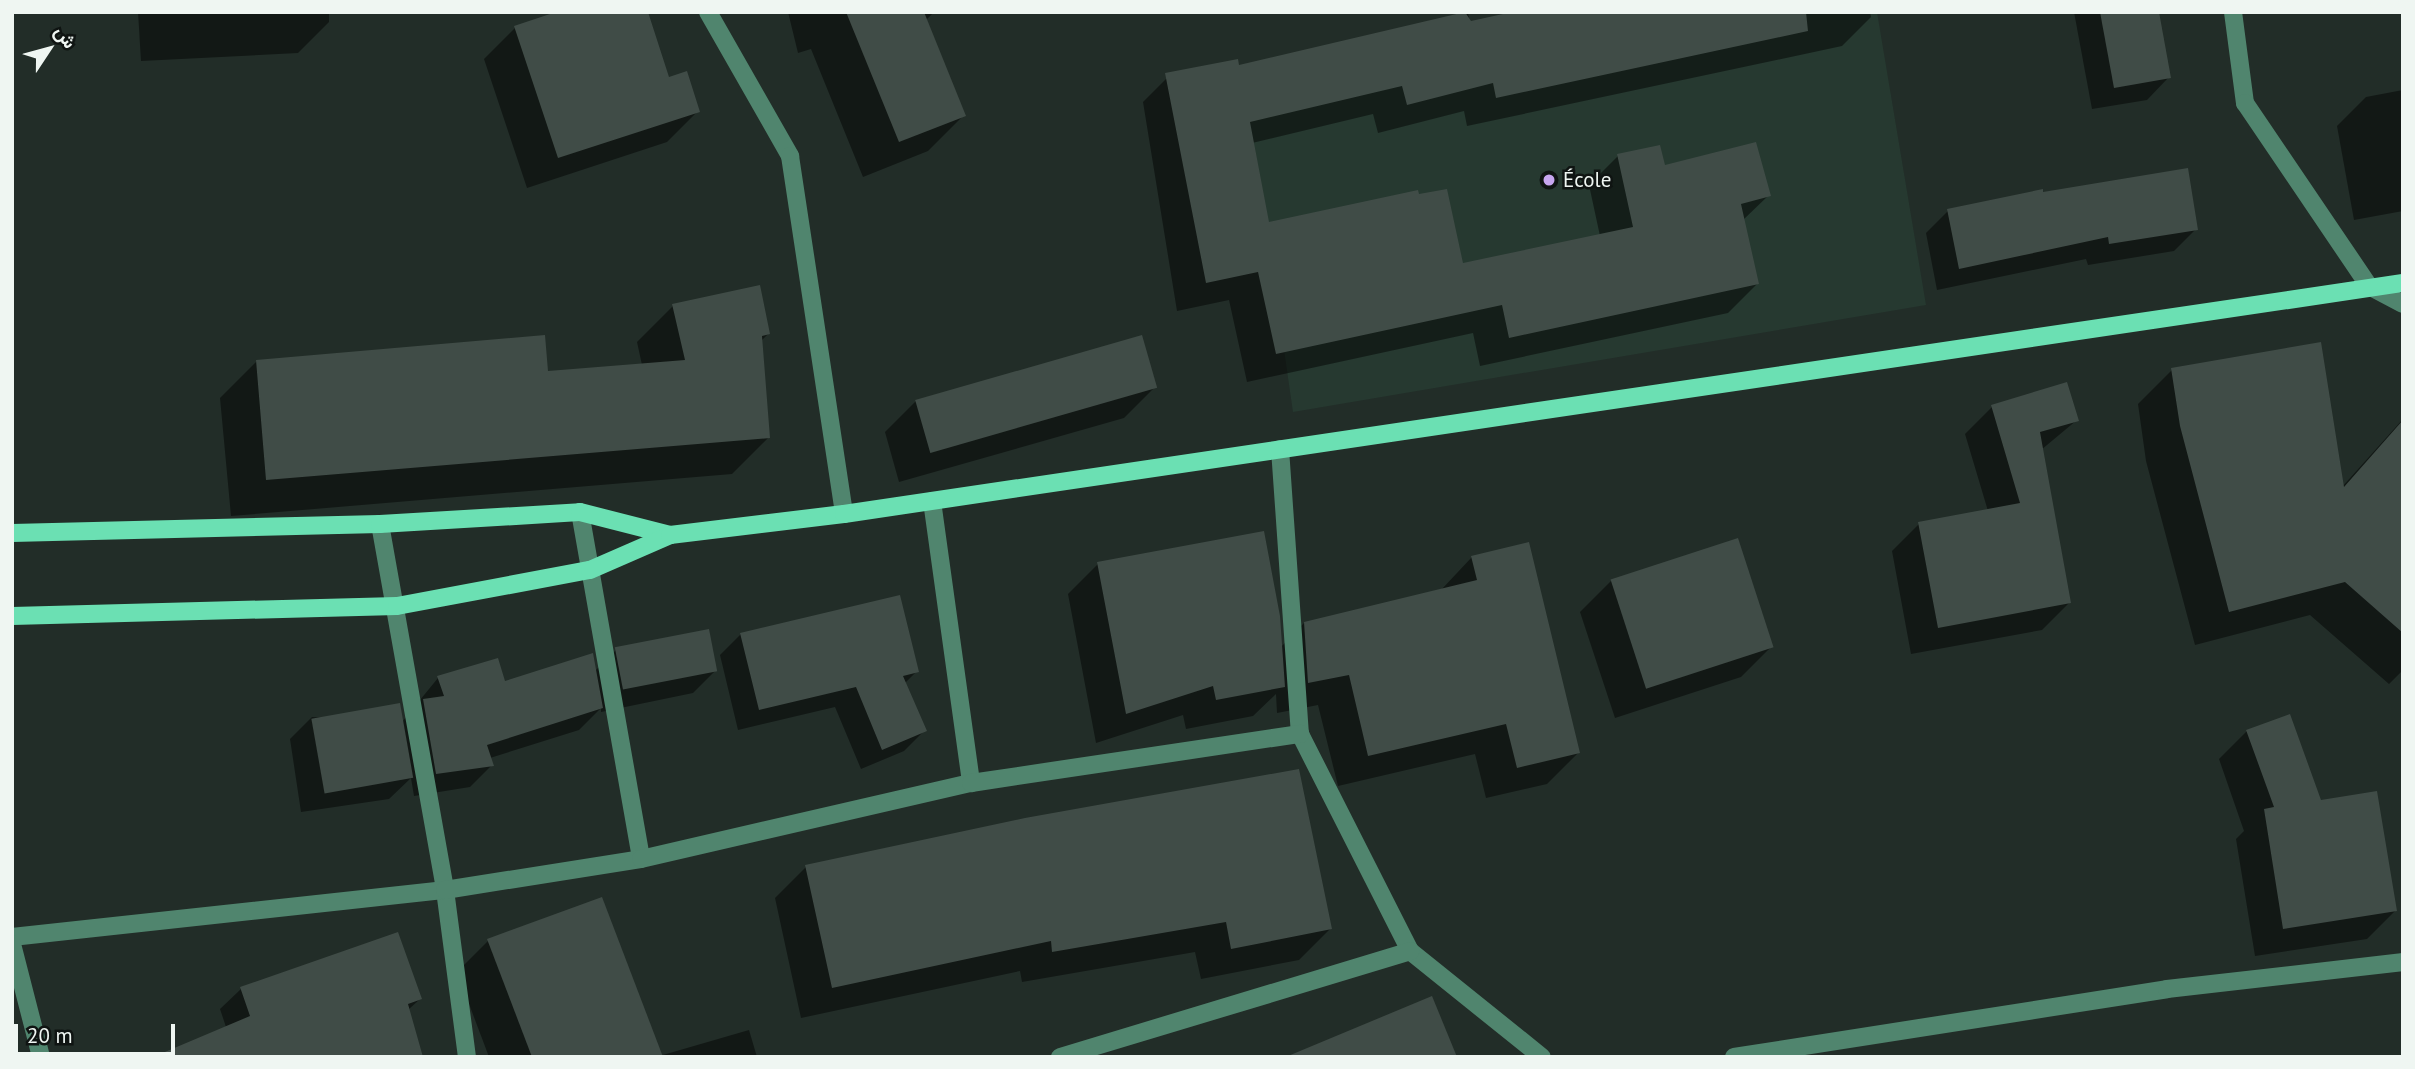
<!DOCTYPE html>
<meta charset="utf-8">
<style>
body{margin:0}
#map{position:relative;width:2415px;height:1069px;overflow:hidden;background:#222d28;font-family:"PT Sans",Vazirmatn,sans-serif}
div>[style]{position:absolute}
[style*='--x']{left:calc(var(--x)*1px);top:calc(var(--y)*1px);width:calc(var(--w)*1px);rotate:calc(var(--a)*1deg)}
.built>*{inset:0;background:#263930}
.shadow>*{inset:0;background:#0007}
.building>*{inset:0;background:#404c47;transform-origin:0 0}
.minor>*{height:18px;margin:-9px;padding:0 9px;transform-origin:9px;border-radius:9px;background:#50856e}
.major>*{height:18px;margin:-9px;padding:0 9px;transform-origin:9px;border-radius:9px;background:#6be0b3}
.dots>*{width:19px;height:19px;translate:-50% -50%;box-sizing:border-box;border:4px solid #0f1412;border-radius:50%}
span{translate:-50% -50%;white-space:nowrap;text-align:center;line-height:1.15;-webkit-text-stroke:5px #0f1412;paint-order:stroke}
.poi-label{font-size:21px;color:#eff6f2}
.left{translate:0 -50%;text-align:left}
.frame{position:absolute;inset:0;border:14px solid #eff6f2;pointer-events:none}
.north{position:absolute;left:14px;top:14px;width:70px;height:70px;-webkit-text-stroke:5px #0f1412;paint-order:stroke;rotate:54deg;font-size:19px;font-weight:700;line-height:28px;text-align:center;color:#eff6f2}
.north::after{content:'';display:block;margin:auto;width:24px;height:32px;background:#eff6f2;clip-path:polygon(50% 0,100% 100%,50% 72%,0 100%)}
.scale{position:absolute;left:14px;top:1024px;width:161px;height:32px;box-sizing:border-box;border:4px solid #eff6f2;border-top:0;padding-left:9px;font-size:21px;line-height:24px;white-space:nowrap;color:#eff6f2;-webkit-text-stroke:5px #0f1412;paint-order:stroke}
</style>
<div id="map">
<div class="built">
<i style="clip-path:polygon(1648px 12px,1877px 12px,1926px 305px,1293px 412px,1271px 260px,1175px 100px)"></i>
</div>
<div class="shadow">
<i style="clip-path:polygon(138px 12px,329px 12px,329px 22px,298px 53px,141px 61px)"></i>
<i style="clip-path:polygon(562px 12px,668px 79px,698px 111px,667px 142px,527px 188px,484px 59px,515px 28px)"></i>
<i style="clip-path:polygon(788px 12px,934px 12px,925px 21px,964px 115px,928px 151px,863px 177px,811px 49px,798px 53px)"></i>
<i style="clip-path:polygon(1521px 12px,1870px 12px,1871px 17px,1842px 46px,1467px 126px,1464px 111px,1378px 133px,1373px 114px,1252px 143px,1267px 224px,1462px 265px,1600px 236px,1589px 185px,1618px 156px,1769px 195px,1743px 220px,1757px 284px,1728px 313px,1480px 366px,1473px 333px,1247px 382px,1229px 300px,1177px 311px,1143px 102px,1172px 73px,1238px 68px,1468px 13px,1470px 23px)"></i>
<i style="clip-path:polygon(2074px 12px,2157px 12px,2169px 77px,2147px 100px,2092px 109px)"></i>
<i style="clip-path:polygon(2403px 90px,2403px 211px,2354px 220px,2337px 126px,2366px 97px)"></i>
<i style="clip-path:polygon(2042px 194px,2196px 229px,2174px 251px,2088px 265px,2086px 259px,1937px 290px,1926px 233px,1948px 211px)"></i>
<i style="clip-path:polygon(673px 306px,768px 334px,760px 342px,768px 438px,732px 474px,231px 516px,220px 398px,257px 361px,546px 373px,642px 365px,637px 342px)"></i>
<i style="clip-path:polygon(2172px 370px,2342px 487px,2403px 419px,2403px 670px,2389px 684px,2310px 615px,2195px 645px,2146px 461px,2138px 404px)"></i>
<i style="clip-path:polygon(1155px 387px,1124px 418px,899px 482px,885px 432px,916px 401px)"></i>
<i style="clip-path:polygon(1992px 407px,2077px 420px,2041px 450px,2069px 603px,2042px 630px,1911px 654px,1892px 551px,1919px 524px,1988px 511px,1965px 434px)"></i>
<i style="clip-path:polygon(1472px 557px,1578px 753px,1547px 784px,1486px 798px,1475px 754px,1338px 786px,1318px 705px,1277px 713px,1276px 694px,1253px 716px,1186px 729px,1183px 715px,1096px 743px,1068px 594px,1098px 564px,1281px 647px,1304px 623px,1441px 590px)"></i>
<i style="clip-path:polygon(1611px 581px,1772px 646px,1741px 677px,1615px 718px,1580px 612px)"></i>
<i style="clip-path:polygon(741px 634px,917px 671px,905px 683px,925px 730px,904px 751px,861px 769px,835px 707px,738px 730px,720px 655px)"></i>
<i style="clip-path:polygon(616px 650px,715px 671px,693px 693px,601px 712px,601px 708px,579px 730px,490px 758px,492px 765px,470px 787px,414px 796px,411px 778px,389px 799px,301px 812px,290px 739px,312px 717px,402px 722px,438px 678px,503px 683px,595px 671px)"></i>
<i style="clip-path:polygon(2247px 731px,2320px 802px,2395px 911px,2367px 939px,2255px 956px,2236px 839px,2244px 831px,2219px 759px)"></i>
<i style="clip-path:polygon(806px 867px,1330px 929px,1299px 960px,1201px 979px,1195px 952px,1022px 982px,1020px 971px,801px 1018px,775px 898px)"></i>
<i style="clip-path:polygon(488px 941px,596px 1057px,489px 1057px,457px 972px)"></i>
<i style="clip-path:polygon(241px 989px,420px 999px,408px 1010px,226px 1027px,220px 1009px)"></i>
<i style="clip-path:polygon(749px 1030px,757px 1057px,656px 1057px)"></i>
</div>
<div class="building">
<i style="clip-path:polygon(556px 12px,648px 12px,669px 77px,687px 71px,700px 112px,558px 158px,514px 26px)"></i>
<i style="clip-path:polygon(846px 12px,924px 12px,966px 116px,899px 142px)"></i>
<i style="clip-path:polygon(1465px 12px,1471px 21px,1512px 12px,1806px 12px,1808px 31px,1496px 98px,1493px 83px,1407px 105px,1402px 86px,1250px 122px,1269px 222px,1418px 190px,1419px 194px,1447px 189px,1463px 263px,1633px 227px,1617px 154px,1660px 145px,1665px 165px,1756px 142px,1771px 196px,1741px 204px,1759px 284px,1509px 338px,1502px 305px,1276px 354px,1258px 272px,1206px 283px,1165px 73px,1238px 59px,1239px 65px)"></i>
<i style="clip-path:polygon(2100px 12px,2159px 12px,2171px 78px,2114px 88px)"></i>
<i style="clip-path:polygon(2188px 168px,2198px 230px,2109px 244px,2108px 237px,1959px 269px,1947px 209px,2043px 189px,2043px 192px)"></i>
<i style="clip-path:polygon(760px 285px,770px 334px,762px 336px,770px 438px,266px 480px,256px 360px,545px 335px,548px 371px,685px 360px,672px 304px)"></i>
<i style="left:1142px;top:335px;width:55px;height:236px;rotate:74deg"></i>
<i style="clip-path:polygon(2321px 342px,2344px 487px,2403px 420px,2403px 633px,2345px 582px,2229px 612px,2180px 426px,2171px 368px)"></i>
<i style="clip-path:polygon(2067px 382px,2079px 421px,2040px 432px,2071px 603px,1938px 628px,1918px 522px,2020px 503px,1991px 405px)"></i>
<i style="clip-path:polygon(1264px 531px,1280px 616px,1285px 687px,1216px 700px,1213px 686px,1126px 714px,1097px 562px)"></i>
<i style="left:1738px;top:538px;width:115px;height:134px;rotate:72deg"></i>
<i style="clip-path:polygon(1529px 542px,1580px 753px,1517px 768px,1506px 724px,1368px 756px,1349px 675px,1308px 683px,1304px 622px,1477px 580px,1471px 556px)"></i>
<i style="clip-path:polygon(900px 595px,919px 672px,903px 676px,927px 731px,882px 750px,856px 687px,759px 710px,740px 633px)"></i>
<i style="left:709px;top:629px;width:43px;height:96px;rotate:79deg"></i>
<i style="clip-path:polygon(593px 653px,603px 708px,487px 745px,494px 766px,436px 774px,423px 699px,444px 696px,437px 676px,498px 658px,505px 681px)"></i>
<i style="left:400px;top:703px;width:76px;height:90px;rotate:80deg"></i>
<i style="clip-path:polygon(2290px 714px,2321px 800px,2377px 791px,2397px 911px,2283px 929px,2264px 809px,2274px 807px,2246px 730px)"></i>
<i style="clip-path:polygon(1299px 769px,1332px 929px,1231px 949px,1226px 922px,1052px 952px,1051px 941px,832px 988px,805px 865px,1025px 818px)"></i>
<i style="clip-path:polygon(602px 897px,663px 1057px,532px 1057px,487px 939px)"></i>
<i style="clip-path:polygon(398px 932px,422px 999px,408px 1004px,423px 1057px,153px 1057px,250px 1016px,240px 987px)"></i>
<i style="clip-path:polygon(1432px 996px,1457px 1057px,1288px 1057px,1288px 1056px)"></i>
</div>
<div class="minor">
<i style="--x:708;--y:12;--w:166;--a:60.3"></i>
<i style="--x:790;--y:156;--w:362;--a:81.4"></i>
<i style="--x:2233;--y:12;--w:92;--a:82.5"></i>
<i style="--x:2245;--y:103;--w:221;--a:55.9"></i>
<i style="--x:2369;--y:286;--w:38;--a:28"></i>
<i style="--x:1280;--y:449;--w:286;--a:86"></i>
<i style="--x:1300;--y:734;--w:243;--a:63.1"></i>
<i style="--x:1410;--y:951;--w:169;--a:38.8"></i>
<i style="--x:932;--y:501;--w:285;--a:82.1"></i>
<i style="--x:580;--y:512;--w:352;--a:80"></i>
<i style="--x:380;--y:524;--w:372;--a:79.9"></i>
<i style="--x:445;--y:890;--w:168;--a:82.5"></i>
<i style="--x:12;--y:937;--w:436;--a:-6.2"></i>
<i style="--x:445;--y:890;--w:198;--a:-9"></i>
<i style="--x:641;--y:859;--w:339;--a:-13"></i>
<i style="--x:971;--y:783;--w:333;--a:-8.5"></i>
<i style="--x:12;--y:944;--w:117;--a:75.6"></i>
<i style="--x:1060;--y:1057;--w:366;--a:-16.8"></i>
<i style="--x:1734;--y:1057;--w:438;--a:-8.9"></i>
<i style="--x:2167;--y:989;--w:238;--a:-6.5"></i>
</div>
<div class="major">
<i style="--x:12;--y:533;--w:368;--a:-1.4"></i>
<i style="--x:380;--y:524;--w:200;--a:-3.4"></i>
<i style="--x:580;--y:512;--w:93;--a:14.3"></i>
<i style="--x:12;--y:616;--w:385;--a:-1.5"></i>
<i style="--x:397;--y:606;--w:196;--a:-10.6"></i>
<i style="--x:590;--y:570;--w:87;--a:-23.6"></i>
<i style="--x:670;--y:535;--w:175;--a:-6.9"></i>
<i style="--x:844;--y:514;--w:1576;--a:-8.43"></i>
</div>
<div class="dots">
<i style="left:1549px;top:180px;background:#c7a6ef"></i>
</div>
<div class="poi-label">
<span class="left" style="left:1563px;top:180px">École</span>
</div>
<div class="frame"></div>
<div class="north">ش</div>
<div class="scale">20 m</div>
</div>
